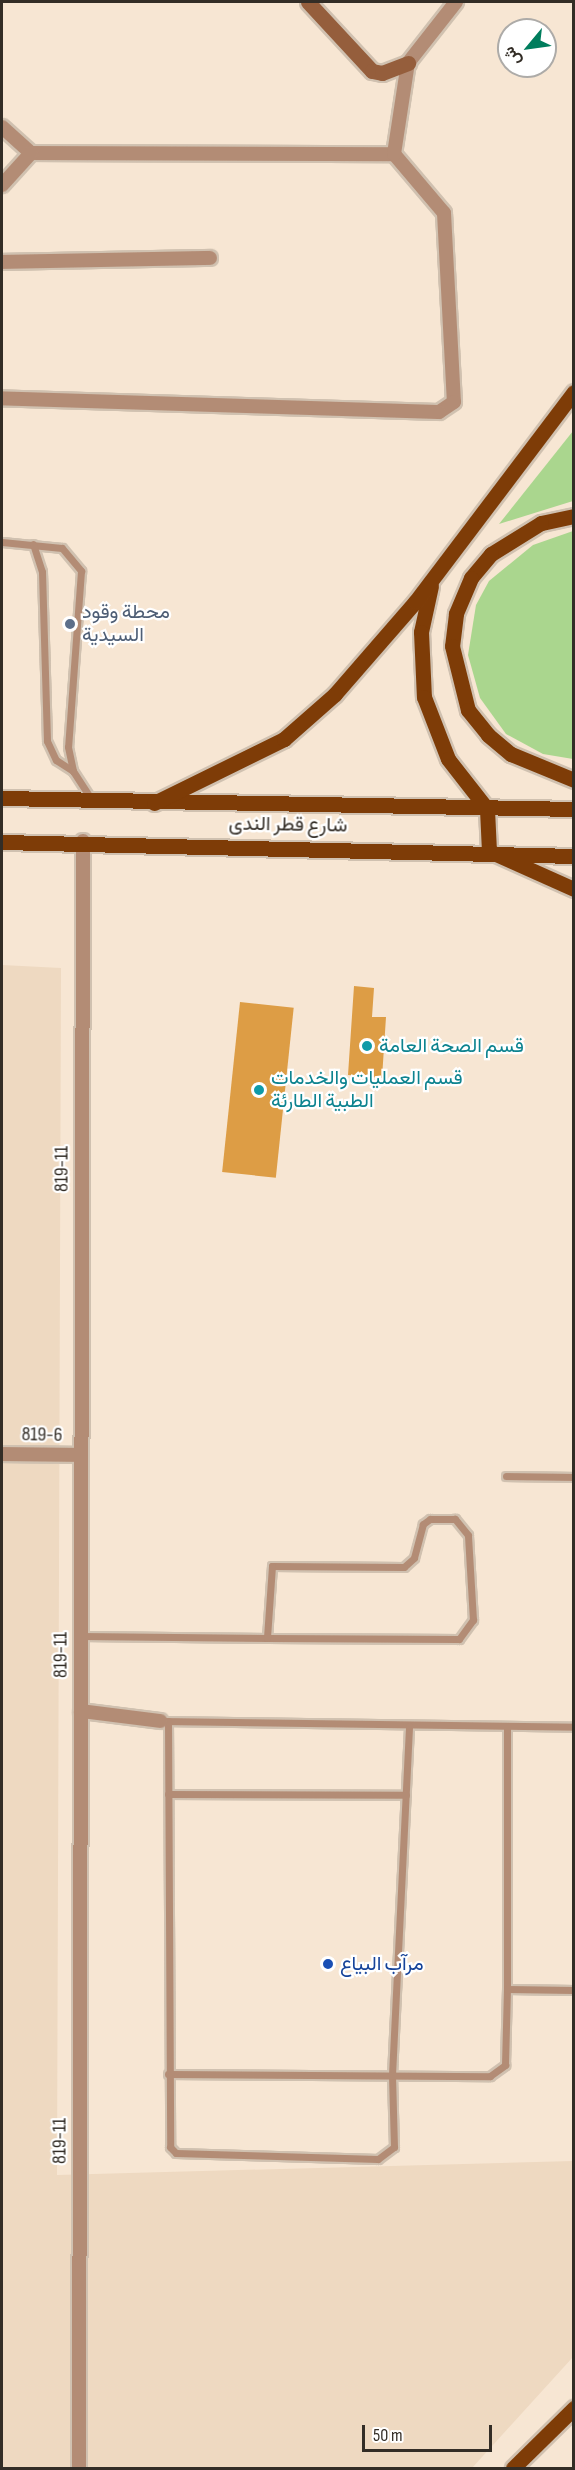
<!DOCTYPE html>
<meta charset="utf-8">
<style>
body{margin:0}
#map{position:relative;width:575px;height:2470px;overflow:hidden;background:#f7e6d3;font-family:"Sofia Sans Condensed",Vazirmatn,sans-serif}
div>[style]{position:absolute}
[style*='--x']{left:calc(var(--x)*1px);top:calc(var(--y)*1px);width:calc(var(--w)*1px);rotate:calc(var(--a)*1deg)}
.built>*{inset:0;background:#eed9c1}
.green>*{inset:0;background:#aad68e}
.building>*{inset:0;background:#dd9d45;transform-origin:0 0}
.roads{filter:drop-shadow(2px 0 #d0c1b0) drop-shadow(-2px 0 #d0c1b0) drop-shadow(0 2px #d0c1b0) drop-shadow(0 -2px #d0c1b0)}
.lane>*{height:7px;margin:-3.5px;padding:0 3.5px;transform-origin:3.5px;border-radius:3.5px;background:#b38c75}
.street>*{height:14px;margin:-7px;padding:0 7px;transform-origin:7px;border-radius:7px;background:#b38c75}
.secondary>*{height:15px;margin:-7.5px;padding:0 7.5px;transform-origin:7.5px;border-radius:7.5px;background:#955e3c}
.primary>*{height:15px;margin:-7.5px;padding:0 7.5px;transform-origin:7.5px;border-radius:7.5px;background:#7e3c07}
.dots>*{width:16px;height:16px;translate:-50% -50%;box-sizing:border-box;border:3px solid #fff;border-radius:50%}
span{translate:-50% -50%;white-space:nowrap;text-align:center;line-height:1.15;-webkit-text-stroke:4.5px #fff;paint-order:stroke}
.service-label{font-size:20px;color:#4e5e75}
.left{translate:0 -50%;text-align:left}
.street-label{font-size:20px;color:#332d26}
.culture-label{font-size:20px;color:#0d838f}
.transit-label{font-size:20px;color:#164399}
.frame{position:absolute;inset:0;border:3px solid #332d26;pointer-events:none}
.north{position:absolute;left:497px;top:18px;width:60px;height:60px;box-sizing:border-box;background:#fff;border:2px solid #adaba8;border-radius:50%;rotate:241deg;font-size:16px;font-weight:700;line-height:24px;text-align:center;color:#332d26}
.north::after{content:'';display:block;margin:auto;width:21px;height:27px;background:#007d5d;clip-path:polygon(50% 0,100% 100%,50% 72%,0 100%)}
.scale{position:absolute;left:362px;top:2425px;width:130px;height:27px;box-sizing:border-box;border:3px solid #332d26;border-top:0;padding-left:8px;font-size:18px;line-height:21px;white-space:nowrap;color:#332d26;-webkit-text-stroke:4px #fff;paint-order:stroke}
</style>
<div id="map">
<div class="built">
<i style="clip-path:polygon(2px 965px,61px 968px,57px 2175px,573px 2161px,573px 2357px,472px 2468px,2px 2468px)"></i>
</div>
<div class="green">
<i style="clip-path:polygon(573px 431px,573px 501px,499px 524px)"></i>
<i style="clip-path:polygon(573px 531px,574px 531px,573px 759px,543px 754px,506px 734px,480px 698px,468px 655px,476px 605px,489px 581px,533px 545px)"></i>
</div>
<div class="building">
<i style="clip-path:polygon(354px 986px,374px 988px,372px 1017px,386px 1017px,382px 1078px,348px 1075px)"></i>
<i style="left:240px;top:1002px;width:54px;height:171px;rotate:6deg"></i>
</div>
<div class="roads">
<div class="lane">
<i style="--x:2;--y:542;--w:60;--a:5.7"></i>
<i style="--x:62;--y:548;--w:30;--a:50"></i>
<i style="--x:81;--y:571;--w:176;--a:94.2"></i>
<i style="--x:68;--y:747;--w:25;--a:78"></i>
<i style="--x:73;--y:771;--w:31;--a:57"></i>
<i style="--x:33;--y:544;--w:29;--a:72"></i>
<i style="--x:42;--y:572;--w:169;--a:88.3"></i>
<i style="--x:47;--y:741;--w:21;--a:65"></i>
<i style="--x:56;--y:760;--w:20;--a:33"></i>
<i style="--x:506;--y:1476;--w:68;--a:0.8"></i>
<i style="--x:81;--y:1636;--w:186;--a:0.6"></i>
<i style="--x:267;--y:1638;--w:192;--a:0.3"></i>
<i style="--x:459;--y:1639;--w:24;--a:-54"></i>
<i style="--x:473;--y:1620;--w:85;--a:-93.4"></i>
<i style="--x:468;--y:1535;--w:21;--a:-129"></i>
<i style="--x:455;--y:1519;--w:25;--a:180"></i>
<i style="--x:430;--y:1519;--w:9;--a:144"></i>
<i style="--x:423;--y:1524;--w:35;--a:105"></i>
<i style="--x:414;--y:1558;--w:13;--a:138"></i>
<i style="--x:404;--y:1567;--w:132;--a:-179.6"></i>
<i style="--x:272;--y:1566;--w:72;--a:94"></i>
<i style="--x:165;--y:1721;--w:409;--a:0.8"></i>
<i style="--x:168;--y:1721;--w:426;--a:89.7"></i>
<i style="--x:170;--y:2147;--w:8;--a:45"></i>
<i style="--x:176;--y:2153;--w:202;--a:1.7"></i>
<i style="--x:378;--y:2159;--w:20;--a:-37"></i>
<i style="--x:394;--y:2147;--w:72;--a:-91.6"></i>
<i style="--x:392;--y:2075;--w:349;--a:-87.2"></i>
<i style="--x:507;--y:1726;--w:263;--a:90"></i>
<i style="--x:168;--y:1794;--w:238;--a:0.2"></i>
<i style="--x:168;--y:2074;--w:322;--a:0.4"></i>
<i style="--x:490;--y:2076;--w:19;--a:-36"></i>
<i style="--x:505;--y:2065;--w:76;--a:-88.5"></i>
<i style="--x:507;--y:1989;--w:67;--a:0.9"></i>
</div>
<div class="street">
<i style="--x:2;--y:127;--w:39;--a:42"></i>
<i style="--x:31;--y:153;--w:363;--a:0.2"></i>
<i style="--x:394;--y:154;--w:77;--a:49.7"></i>
<i style="--x:444;--y:213;--w:189;--a:87"></i>
<i style="--x:454;--y:402;--w:18;--a:146"></i>
<i style="--x:439;--y:412;--w:437;--a:-178.2"></i>
<i style="--x:394;--y:154;--w:92;--a:-81.3"></i>
<i style="--x:408;--y:63;--w:78;--a:-51.8"></i>
<i style="--x:2;--y:185;--w:43;--a:-47.8"></i>
<i style="--x:2;--y:262;--w:208;--a:-1.1"></i>
<i style="--x:2;--y:1454;--w:79;--a:0.7"></i>
<i style="--x:81;--y:1711;--w:80;--a:7.2"></i>
<i style="--x:79;--y:2468;--w:1627;--a:-89.86"></i>
</div>
<div class="secondary">
<i style="--x:308;--y:2;--w:94;--a:47.2"></i>
<i style="--x:372;--y:71;--w:10;--a:11"></i>
<i style="--x:382;--y:73;--w:28;--a:-21"></i>
</div>
<div class="primary">
<i style="--x:574;--y:516;--w:34;--a:168"></i>
<i style="--x:541;--y:523;--w:59;--a:148.2"></i>
<i style="--x:491;--y:554;--w:31;--a:130"></i>
<i style="--x:471;--y:578;--w:39;--a:113"></i>
<i style="--x:456;--y:614;--w:32;--a:97"></i>
<i style="--x:452;--y:646;--w:66;--a:76"></i>
<i style="--x:468;--y:710;--w:32;--a:51"></i>
<i style="--x:488;--y:735;--w:30;--a:40"></i>
<i style="--x:511;--y:754;--w:68;--a:22.4"></i>
<i style="--x:431;--y:586;--w:47;--a:102.3"></i>
<i style="--x:421;--y:632;--w:65;--a:87.4"></i>
<i style="--x:424;--y:697;--w:66;--a:68.8"></i>
<i style="--x:448;--y:759;--w:63;--a:52"></i>
<i style="--x:487;--y:809;--w:42;--a:87.3"></i>
<i style="--x:489;--y:851;--w:93;--a:24.1"></i>
<i style="--x:2;--y:798;--w:572;--a:1.1"></i>
<i style="--x:154;--y:803;--w:145;--a:-26.2"></i>
<i style="--x:284;--y:739;--w:68;--a:-41.4"></i>
<i style="--x:335;--y:694;--w:122;--a:-49"></i>
<i style="--x:415;--y:602;--w:263;--a:-52.9"></i>
<i style="--x:2;--y:842;--w:572;--a:1.4"></i>
<i style="--x:513;--y:2468;--w:86;--a:-44.5"></i>
</div>
</div>
<div class="dots">
<i style="left:70px;top:624px;background:#5c6f8a"></i>
<i style="left:367px;top:1046px;background:#0f9aa8"></i>
<i style="left:259px;top:1090px;background:#0f9aa8"></i>
<i style="left:328px;top:1964px;background:#1a4fb4"></i>
</div>
<div class="service-label">
<span class="left" style="left:82px;top:624px">محطة وقود<br>السيدية</span>
</div>
<div class="street-label">
<span style="left:288px;top:825px;rotate:1deg">شارع قطر الندى</span>
<span style="left:62px;top:1169px;rotate:-90deg">819-11</span>
<span style="left:42px;top:1435px;rotate:1deg">819-6</span>
<span style="left:61px;top:1655px;rotate:-90deg">819-11</span>
<span style="left:60px;top:2141px;rotate:-90deg">819-11</span>
</div>
<div class="culture-label">
<span class="left" style="left:379px;top:1046px">قسم الصحة العامة</span>
<span class="left" style="left:271px;top:1090px">قسم العمليات والخدمات<br>الطبية الطارئة</span>
</div>
<div class="transit-label">
<span class="left" style="left:340px;top:1964px">مرآب البياع</span>
</div>
<div class="frame"></div>
<div class="north">ش</div>
<div class="scale">50 m</div>
</div>
